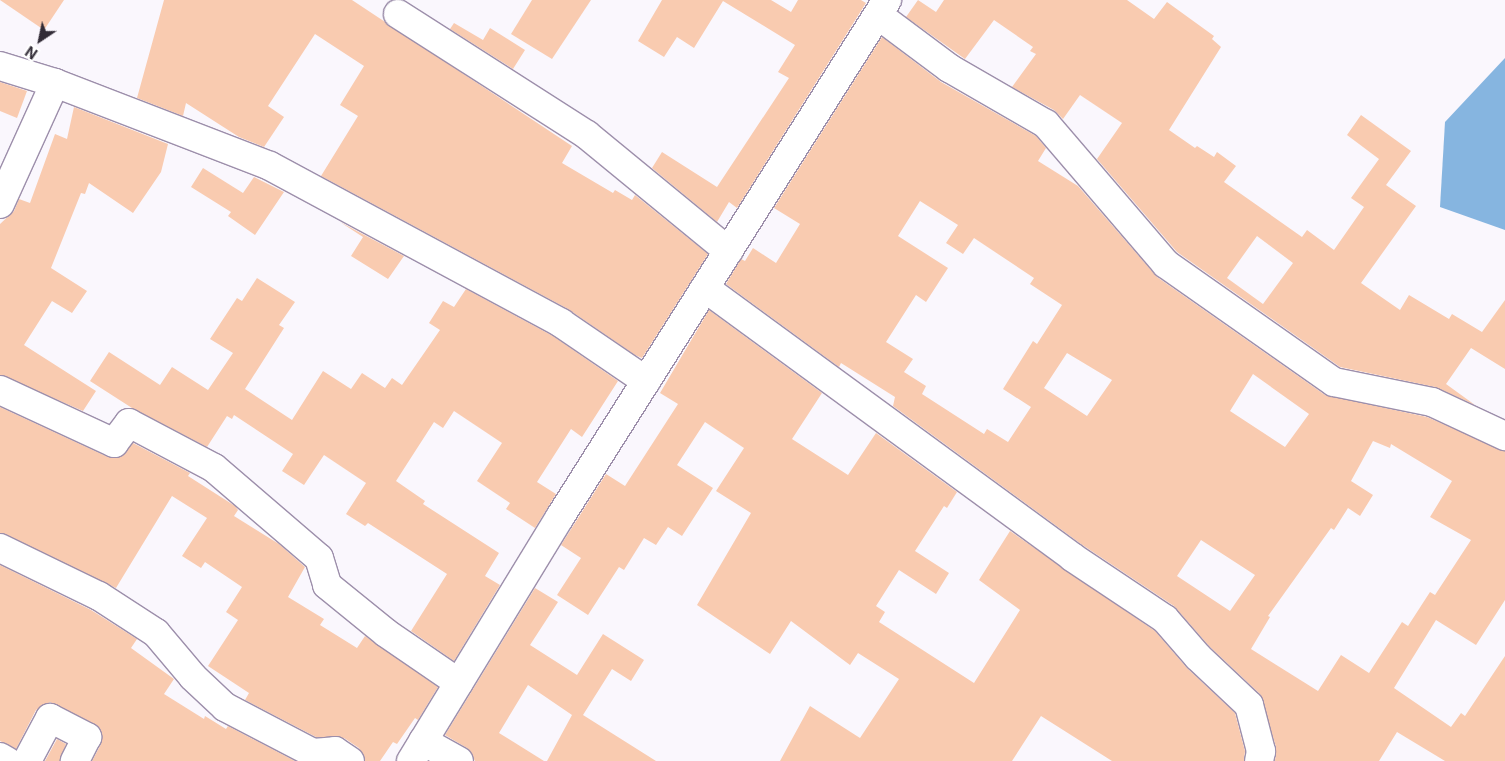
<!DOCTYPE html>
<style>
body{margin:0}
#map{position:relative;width:1505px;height:761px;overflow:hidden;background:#faf7fd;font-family:Inter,sans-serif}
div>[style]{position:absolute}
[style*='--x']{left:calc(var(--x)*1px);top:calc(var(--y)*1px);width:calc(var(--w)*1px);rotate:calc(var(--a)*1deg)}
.water>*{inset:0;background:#86b5e0}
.building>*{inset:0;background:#f9cbb0}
.roads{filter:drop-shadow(1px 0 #9d8fab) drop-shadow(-1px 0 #9d8fab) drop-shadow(0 1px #9d8fab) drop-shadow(0 -1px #9d8fab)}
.minor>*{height:28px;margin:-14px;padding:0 14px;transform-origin:14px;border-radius:14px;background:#fff}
.tertiary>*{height:28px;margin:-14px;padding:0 14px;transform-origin:14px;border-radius:14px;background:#fff}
span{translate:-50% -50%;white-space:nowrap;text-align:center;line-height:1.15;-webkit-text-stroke:5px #fff;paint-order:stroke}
.north{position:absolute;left:15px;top:15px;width:50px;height:50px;-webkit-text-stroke:4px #fff;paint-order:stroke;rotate:214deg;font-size:14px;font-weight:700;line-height:20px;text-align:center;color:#312b36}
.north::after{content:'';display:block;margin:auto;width:18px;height:22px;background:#312b36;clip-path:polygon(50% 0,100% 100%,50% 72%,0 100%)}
</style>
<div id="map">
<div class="water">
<i style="clip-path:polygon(1505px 58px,1505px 230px,1440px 207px,1445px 122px)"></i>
</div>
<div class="building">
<i style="clip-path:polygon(0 0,64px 0,44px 30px)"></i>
<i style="clip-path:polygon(164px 0,352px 0,572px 146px,562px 163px,613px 193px,615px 190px,632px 200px,635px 195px,708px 254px,642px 358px,635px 355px,568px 309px,321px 176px,358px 116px,340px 105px,364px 66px,315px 34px,268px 106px,284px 117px,264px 147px,239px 137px,186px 103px,183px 116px,137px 98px)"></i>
<i style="clip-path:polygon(532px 0,591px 0,552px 59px,511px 34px)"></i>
<i style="clip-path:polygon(662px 0,771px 0,791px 12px,798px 0,861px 0,866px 3px,737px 208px,729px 202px,717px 222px,652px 168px,662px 152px,717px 187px,789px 78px,778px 72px,795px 45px,723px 1px,694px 48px,677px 37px,664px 57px,638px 41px)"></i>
<i style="clip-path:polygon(evenodd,918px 0,936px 12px,944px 0,1127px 0,1154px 19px,1167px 2px,1214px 36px,1212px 39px,1221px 47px,1169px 130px,1195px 148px,1197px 146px,1214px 157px,1217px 152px,1236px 166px,1224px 182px,1302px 237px,1307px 230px,1334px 250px,1364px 207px,1351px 198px,1379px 159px,1347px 135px,1361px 115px,1411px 151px,1386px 185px,1416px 206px,1361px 283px,1400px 310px,1409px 295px,1449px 319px,1452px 314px,1482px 332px,1505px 300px,1505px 369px,1471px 348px,1446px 384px,1475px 405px,1435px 387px,1340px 367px,1177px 252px,1097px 159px,1122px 123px,1080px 95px,1063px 119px,1054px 110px,1012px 87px,1036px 54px,1030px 51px,1033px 47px,994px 20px,965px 59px,906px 17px,918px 0,1257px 236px,1293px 263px,1263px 304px,1227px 278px,1257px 236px)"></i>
<i style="clip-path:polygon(454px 23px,483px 40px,490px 28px,525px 50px,513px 69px,450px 29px)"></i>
<i style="clip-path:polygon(evenodd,882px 37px,941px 82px,1036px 136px,1046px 148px,1038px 161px,1078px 186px,1157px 277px,1325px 395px,1427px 417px,1505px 451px,1505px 600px,1476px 645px,1436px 620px,1394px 688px,1451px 727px,1461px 713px,1465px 716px,1505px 656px,1505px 761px,1445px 761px,1397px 732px,1379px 761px,1275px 761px,1276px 747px,1260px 694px,1209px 646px,1174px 606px,1081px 544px,893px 406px,895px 397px,841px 363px,839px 367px,726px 284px,741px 259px,745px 261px,753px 248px,776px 263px,800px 224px,774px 208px,882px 37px,920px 201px,958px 225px,946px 243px,963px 254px,974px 238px,1034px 278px,1030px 284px,1062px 305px,1037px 344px,1033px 341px,1003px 389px,1031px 407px,1008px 442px,987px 429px,984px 434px,922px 394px,926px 386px,904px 372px,913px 359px,886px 342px,916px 295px,926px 302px,948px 268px,898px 236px,920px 201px,882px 37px,1067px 353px,1112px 380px,1087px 416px,1044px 388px,1067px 353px,882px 37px,1253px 374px,1309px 414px,1285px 447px,1230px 411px,1253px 374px,882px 37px,1373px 441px,1390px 448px,1391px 444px,1452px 481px,1430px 517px,1471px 540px,1435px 595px,1430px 592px,1408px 626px,1402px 622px,1369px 673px,1341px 655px,1318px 691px,1251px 649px,1270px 617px,1268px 616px,1331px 528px,1334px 530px,1348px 508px,1360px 516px,1373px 495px,1351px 481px,1373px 441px,882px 37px,1201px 540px,1255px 575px,1230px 611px,1177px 576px,1201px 540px)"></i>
<i style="clip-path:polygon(0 82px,27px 91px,17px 118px,0 111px)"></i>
<i style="clip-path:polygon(74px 107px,168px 144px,161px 172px,133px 213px,89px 183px,85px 194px,81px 193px,51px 268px,87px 291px,72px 313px,52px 301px,24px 345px,96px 391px,83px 411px,0 375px,0 224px,14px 211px,19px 199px,30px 203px,55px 134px,67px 139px)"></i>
<i style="clip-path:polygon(203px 168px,243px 193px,254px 177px,284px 192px,255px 235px,228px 216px,231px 212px,191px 187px)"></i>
<i style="clip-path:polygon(340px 222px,404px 256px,388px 279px,351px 256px,363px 237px)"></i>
<i style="clip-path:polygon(257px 278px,295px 302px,279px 325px,284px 328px,245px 389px,292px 420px,323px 371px,351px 389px,362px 373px,385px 388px,392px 378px,402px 385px,440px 330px,429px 323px,443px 301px,454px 307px,466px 289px,553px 336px,618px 381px,582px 437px,571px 429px,537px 482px,556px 494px,535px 528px,506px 509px,510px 503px,477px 481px,502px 443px,454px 411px,443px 428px,434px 422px,396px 481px,425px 501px,423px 504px,499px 553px,485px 576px,500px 585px,454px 661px,411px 631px,447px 574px,368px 523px,365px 526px,346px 514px,366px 483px,324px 455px,304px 485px,282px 471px,293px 454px,234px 415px,232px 419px,227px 416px,207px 447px,132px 408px,90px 381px,109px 352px,160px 385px,172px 367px,208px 390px,233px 353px,210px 339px,237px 298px,242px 301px)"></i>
<i style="clip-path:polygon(709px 310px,822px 393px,792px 439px,848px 475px,876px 433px,957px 492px,947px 508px,944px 506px,915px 551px,949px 573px,936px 594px,899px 570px,876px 606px,885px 612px,879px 622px,974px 683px,1020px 610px,979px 580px,1010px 531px,1155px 631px,1187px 668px,1235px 713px,1245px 751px,1244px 761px,1112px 761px,1041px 716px,1012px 761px,780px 761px,810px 706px,860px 738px,899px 679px,858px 653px,850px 665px,791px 621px,770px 654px,697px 605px,751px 513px,716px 491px,744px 448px,705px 422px,677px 465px,713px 488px,682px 536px,668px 527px,656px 545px,644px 538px,624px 570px,619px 567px,588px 615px,557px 595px,581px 558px,561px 545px,606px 474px,625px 486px,678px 404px,660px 393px)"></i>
<i style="clip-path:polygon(0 407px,108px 457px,121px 457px,133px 443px,190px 473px,188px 476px,235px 506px,238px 510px,234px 516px,279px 544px,305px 567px,288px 597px,324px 619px,320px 625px,357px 648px,365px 636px,438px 687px,418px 720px,415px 718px,397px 744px,393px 742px,380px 761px,365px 761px,359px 748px,344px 738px,316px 737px,245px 700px,249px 693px,208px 666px,238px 620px,226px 612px,242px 587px,205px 562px,201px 568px,182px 556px,207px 518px,172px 496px,116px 588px,0 533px)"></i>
<i style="clip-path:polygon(0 565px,91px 610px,137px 639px,131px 648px,174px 679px,164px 694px,204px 719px,205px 716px,226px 729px,228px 726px,295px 761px,92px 761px,101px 744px,100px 728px,50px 702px,36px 710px,16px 749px,0 741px)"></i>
<i style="clip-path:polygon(535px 588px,558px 602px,530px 645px,577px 675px,603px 634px,644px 660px,631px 681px,612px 669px,583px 715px,656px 761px,547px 761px,572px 715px,528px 685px,499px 733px,544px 761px,475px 761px,467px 748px,445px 735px)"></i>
<i style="clip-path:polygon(57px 739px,66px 744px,60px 761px,45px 761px)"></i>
</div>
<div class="roads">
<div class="minor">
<i style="--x:398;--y:14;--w:224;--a:32.6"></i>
<i style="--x:587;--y:135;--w:183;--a:39.4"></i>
<i style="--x:878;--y:15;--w:89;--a:36.7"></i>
<i style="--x:949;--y:68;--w:112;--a:30"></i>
<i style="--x:1046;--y:124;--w:184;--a:49.4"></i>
<i style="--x:1166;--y:264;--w:205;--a:35.1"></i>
<i style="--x:1334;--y:382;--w:100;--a:11.5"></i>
<i style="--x:1432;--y:402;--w:81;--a:25"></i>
<i style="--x:0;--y:66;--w:58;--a:17.2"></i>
<i style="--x:55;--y:83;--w:230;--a:21.1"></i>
<i style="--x:270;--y:166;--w:331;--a:28.3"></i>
<i style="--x:561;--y:323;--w:103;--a:34.3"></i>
<i style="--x:0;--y:204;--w:133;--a:-65.6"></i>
<i style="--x:705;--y:288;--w:455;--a:36.2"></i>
<i style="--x:1072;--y:557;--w:112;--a:33.7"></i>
<i style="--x:1165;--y:619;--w:50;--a:49"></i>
<i style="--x:1198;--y:657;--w:70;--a:43.3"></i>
<i style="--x:1249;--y:705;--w:48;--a:75.4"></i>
<i style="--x:1261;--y:751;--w:10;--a:101"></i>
<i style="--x:0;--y:390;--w:126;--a:24.9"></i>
<i style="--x:114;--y:443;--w:25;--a:-53"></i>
<i style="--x:129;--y:423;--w:96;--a:27.9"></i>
<i style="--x:214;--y:468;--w:138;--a:40.6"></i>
<i style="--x:319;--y:558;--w:28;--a:73"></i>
<i style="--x:327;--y:585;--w:76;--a:39.1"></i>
<i style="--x:386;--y:633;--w:88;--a:34.4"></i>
<i style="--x:0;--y:548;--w:110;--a:25.9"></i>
<i style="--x:99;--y:596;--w:68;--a:33"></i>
<i style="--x:156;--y:633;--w:57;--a:49.9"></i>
<i style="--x:193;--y:677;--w:44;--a:43.2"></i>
<i style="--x:225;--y:707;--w:99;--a:27.6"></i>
<i style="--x:313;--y:753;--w:22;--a:-5"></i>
<i style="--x:335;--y:751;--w:18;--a:34"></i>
<i style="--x:423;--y:741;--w:41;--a:29.1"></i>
<i style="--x:0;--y:757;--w:8;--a:30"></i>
<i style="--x:27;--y:761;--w:49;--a:-61.9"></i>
<i style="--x:50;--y:718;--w:42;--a:27.2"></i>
<i style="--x:87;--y:737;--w:27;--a:117"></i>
</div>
<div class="tertiary">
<i style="--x:411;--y:761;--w:286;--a:-58.6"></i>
<i style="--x:560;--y:517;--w:612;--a:-57.69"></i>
</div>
</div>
<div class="north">N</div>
</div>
